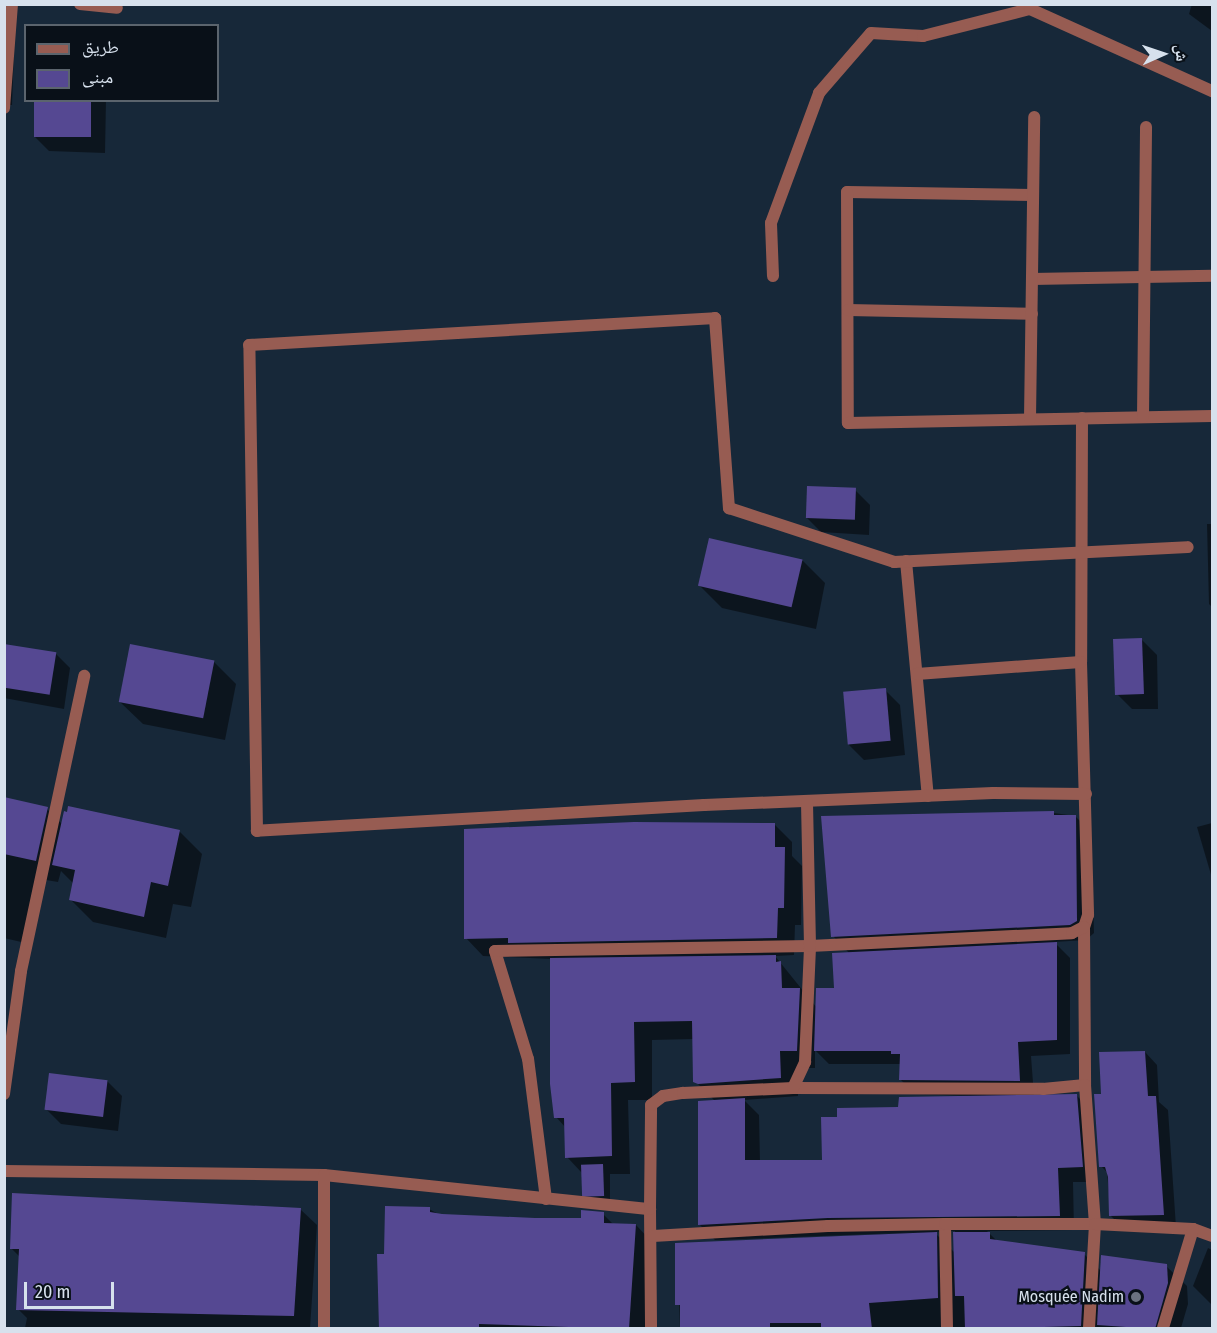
<!DOCTYPE html>
<meta charset="utf-8">
<style>
body{margin:0}
#map{position:relative;width:1217px;height:1333px;overflow:hidden;background:#172839;font-family:"Fira Sans Condensed","Noto Naskh Arabic",sans-serif}
div>[style]{position:absolute}
[style*='--x']{left:calc(var(--x)*1px);top:calc(var(--y)*1px);width:calc(var(--w)*1px);rotate:calc(var(--a)*1deg)}
.shadow>*{inset:0;background:#0007}
.building>*{inset:0;background:#554892;transform-origin:0 0}
.minor>*{height:12px;margin:-6px;padding:0 6px;transform-origin:6px;border-radius:6px;background:#975c52}
.dots>*{width:16px;height:16px;translate:-50% -50%;box-sizing:border-box;border:3px solid #091018;border-radius:50%}
span{translate:-50% -50%;white-space:nowrap;text-align:center;line-height:1.15;-webkit-text-stroke:5px #091018;paint-order:stroke}
.poi-label{font-size:16px;color:#d7e1ed}
.right{translate:-100% -50%;text-align:right}
.frame{position:absolute;inset:0;border:6px solid #d7e1ed;pointer-events:none}
.legend{position:absolute;left:24px;top:24px;width:195px;height:78px;box-sizing:border-box;background:#091018;border:2px solid #5b646d;margin:0;padding:8px 10px;list-style:none;font-size:18px;color:#d7e1ed}
.legend li{display:flex;align-items:center;gap:12px;height:30px}
.legend b{width:30px;border:2px solid #5b646d}
.north{position:absolute;left:1133px;top:24px;width:60px;height:60px;-webkit-text-stroke:4px #091018;paint-order:stroke;rotate:87deg;font-size:16px;font-weight:700;line-height:24px;text-align:center;color:#d7e1ed}
.north::after{content:'';display:block;margin:auto;width:21px;height:27px;background:#d7e1ed;clip-path:polygon(50% 0,100% 100%,50% 72%,0 100%)}
.scale{position:absolute;left:24px;top:1282px;width:90px;height:27px;box-sizing:border-box;border:3px solid #d7e1ed;border-top:0;padding-left:8px;font-size:18px;line-height:21px;white-space:nowrap;color:#d7e1ed;-webkit-text-stroke:4px #091018;paint-order:stroke}
</style>
<div id="map">
<div class="shadow">
<i style="clip-path:polygon(1192px 4px,1212px 4px,1212px 31px,1189px 14px)"></i>
<i style="clip-path:polygon(14px 49px,12px 105px,4px 105px)"></i>
<i style="clip-path:polygon(35px 100px,106px 100px,105px 153px,49px 151px,34px 136px)"></i>
<i style="clip-path:polygon(855px 490px,870px 505px,869px 535px,821px 532px,806px 517px)"></i>
<i style="clip-path:polygon(1207px 524px,1212px 524px,1212px 607px,1209px 604px)"></i>
<i style="clip-path:polygon(710px 540px,803px 561px,825px 583px,816px 629px,722px 608px,700px 586px)"></i>
<i style="clip-path:polygon(1142px 640px,1157px 655px,1158px 709px,1132px 709px,1117px 694px)"></i>
<i style="clip-path:polygon(4px 645px,55px 653px,70px 668px,64px 709px,4px 698px)"></i>
<i style="clip-path:polygon(213px 661px,236px 684px,225px 740px,143px 724px,120px 702px)"></i>
<i style="clip-path:polygon(885px 690px,900px 705px,905px 755px,864px 760px,849px 745px)"></i>
<i style="clip-path:polygon(4px 798px,47px 809px,62px 824px,70px 808px,180px 832px,202px 854px,191px 907px,173px 904px,166px 938px,93px 922px,71px 900px,74px 884px,61px 871px,58px 882px,46px 880px,30px 944px,4px 938px)"></i>
<i style="clip-path:polygon(evenodd,1054px 813px,1075px 816px,1091px 832px,1094px 933px,1086px 940px,1054px 942px,1070px 958px,1070px 1054px,1031px 1056px,1034px 1096px,1077px 1096px,1092px 1111px,1097px 1182px,1073px 1182px,1074px 1230px,987px 1231px,998px 1242px,1084px 1254px,1102px 1272px,1166px 1266px,1187px 1286px,1188px 1304px,1181px 1328px,680px 1328px,677px 1244px,926px 1232px,715px 1240px,700px 1225px,715px 1101px,695px 1081px,694px 1039px,652px 1040px,652px 1100px,628px 1100px,630px 1174px,610px 1174px,610px 1202px,590px 1200px,582px 1193px,582px 1173px,567px 1157px,566px 1128px,556px 1117px,552px 959px,483px 956px,466px 938px,774px 824px,792px 842px,792px 856px,802px 866px,801px 925px,795px 925px,794px 955px,775px 956px,817px 1008px,836px 990px,850px 954px,833px 936px,1054px 813px,815px 1050px,829px 1064px,901px 1064px,901px 1080px,915px 1094px,999px 1097px,839px 1118px,823px 1161px,760px 1162px,759px 1115px,744px 1100px,798px 1096px,798px 1068px,815px 1068px,815px 1050px,1054px 813px,955px 1231px,955px 1253px,934px 1232px,955px 1231px)"></i>
<i style="clip-path:polygon(1212px 823px,1212px 878px,1197px 827px)"></i>
<i style="clip-path:polygon(1145px 1052px,1157px 1065px,1159px 1102px,1168px 1110px,1176px 1227px,1123px 1228px,1111px 1216px,1107px 1172px,1101px 1166px,1102px 1095px)"></i>
<i style="clip-path:polygon(107px 1081px,122px 1096px,118px 1131px,61px 1124px,46px 1109px)"></i>
<i style="clip-path:polygon(300px 1209px,317px 1225px,310px 1328px,25px 1328px,27px 1318px,18px 1309px,20px 1257px,11px 1248px)"></i>
<i style="clip-path:polygon(429px 1209px,442px 1216px,583px 1220px,603px 1214px,614px 1225px,636px 1225px,652px 1242px,646px 1328px,379px 1328px,385px 1256px)"></i>
<i style="clip-path:polygon(1208px 1248px,1212px 1250px,1212px 1305px,1193px 1286px)"></i>
</div>
<div class="building">
<i style="left:34px;top:100px;width:57px;height:37px"></i>
<i style="left:807px;top:486px;width:49px;height:32px;rotate:2deg"></i>
<i style="left:709px;top:538px;width:96px;height:49px;rotate:13deg"></i>
<i style="left:1142px;top:638px;width:56px;height:29px;rotate:88deg"></i>
<i style="left:4px;top:644px;width:53px;height:43px;rotate:9deg"></i>
<i style="left:130px;top:644px;width:86px;height:59px;rotate:11deg"></i>
<i style="left:886px;top:688px;width:53px;height:43px;rotate:85deg"></i>
<i style="clip-path:polygon(4px 797px,48px 807px,36px 861px,4px 854px)"></i>
<i style="clip-path:polygon(68px 806px,180px 830px,168px 886px,151px 882px,144px 917px,69px 900px,75px 870px,52px 865px,64px 811px,67px 812px)"></i>
<i style="clip-path:polygon(1054px 811px,1054px 815px,1076px 815px,1077px 921px,1070px 925px,831px 937px,821px 816px)"></i>
<i style="clip-path:polygon(634px 822px,775px 823px,775px 847px,785px 847px,784px 908px,778px 908px,777px 938px,508px 943px,508px 938px,464px 939px,464px 829px)"></i>
<i style="clip-path:polygon(1057px 942px,1057px 1040px,1018px 1042px,1020px 1081px,899px 1080px,900px 1054px,891px 1054px,891px 1051px,814px 1051px,816px 988px,834px 988px,832px 953px)"></i>
<i style="clip-path:polygon(776px 955px,776px 962px,781px 961px,782px 988px,800px 988px,797px 1051px,780px 1051px,781px 1078px,698px 1084px,693px 1082px,692px 1021px,634px 1022px,635px 1082px,611px 1083px,612px 1156px,565px 1158px,564px 1118px,554px 1118px,550px 1084px,550px 958px)"></i>
<i style="clip-path:polygon(1145px 1051px,1148px 1096px,1156px 1096px,1164px 1215px,1109px 1216px,1108px 1177px,1105px 1167px,1099px 1167px,1094px 1094px,1101px 1094px,1099px 1052px)"></i>
<i style="left:49px;top:1073px;width:59px;height:37px;rotate:7deg"></i>
<i style="clip-path:polygon(1077px 1094px,1083px 1167px,1058px 1168px,1060px 1216px,828px 1218px,698px 1225px,698px 1101px,745px 1098px,745px 1160px,822px 1160px,821px 1117px,837px 1117px,837px 1108px,898px 1107px,899px 1097px)"></i>
<i style="left:603px;top:1164px;width:32px;height:22px;rotate:88deg"></i>
<i style="clip-path:polygon(12px 1193px,301px 1208px,294px 1316px,16px 1310px,19px 1249px,10px 1249px)"></i>
<i style="clip-path:polygon(385px 1206px,430px 1207px,430px 1212px,442px 1214px,535px 1218px,581px 1218px,581px 1210px,604px 1212px,604px 1223px,636px 1224px,629px 1329px,479px 1324px,479px 1328px,379px 1329px,377px 1254px,384px 1254px)"></i>
<i style="clip-path:polygon(937px 1232px,938px 1298px,869px 1303px,872px 1329px,821px 1329px,821px 1323px,770px 1323px,770px 1329px,680px 1329px,680px 1305px,675px 1305px,675px 1243px)"></i>
<i style="clip-path:polygon(953px 1232px,990px 1232px,990px 1239px,1085px 1252px,1081px 1326px,965px 1329px,964px 1296px,955px 1296px)"></i>
<i style="clip-path:polygon(1101px 1255px,1167px 1264px,1168px 1283px,1155px 1329px,1097px 1325px)"></i>
</div>
<div class="minor">
<i style="--x:80;--y:4;--w:37;--a:6"></i>
<i style="--x:4;--y:108;--w:104;--a:-85.6"></i>
<i style="--x:1033;--y:195;--w:186;--a:-179.1"></i>
<i style="--x:847;--y:192;--w:231;--a:89.8"></i>
<i style="--x:848;--y:423;--w:364;--a:-1.1"></i>
<i style="--x:773;--y:276;--w:53;--a:-92.2"></i>
<i style="--x:771;--y:223;--w:139;--a:-69.7"></i>
<i style="--x:819;--y:93;--w:79;--a:-49.1"></i>
<i style="--x:871;--y:33;--w:52;--a:3.3"></i>
<i style="--x:923;--y:36;--w:110;--a:-14.2"></i>
<i style="--x:1030;--y:9;--w:200;--a:24.3"></i>
<i style="--x:1032;--y:279;--w:180;--a:-1"></i>
<i style="--x:848;--y:310;--w:184;--a:1.2"></i>
<i style="--x:1143;--y:417;--w:290;--a:-89.4"></i>
<i style="--x:1082;--y:418;--w:244;--a:90.2"></i>
<i style="--x:1081;--y:662;--w:253;--a:88.4"></i>
<i style="--x:1088;--y:915;--w:13;--a:108"></i>
<i style="--x:1084;--y:927;--w:158;--a:89.6"></i>
<i style="--x:1030;--y:419;--w:302;--a:-89.2"></i>
<i style="--x:906;--y:561;--w:236;--a:84.7"></i>
<i style="--x:917;--y:674;--w:164;--a:-4.2"></i>
<i style="--x:1086;--y:794;--w:93;--a:-179.4"></i>
<i style="--x:993;--y:793;--w:289;--a:177.6"></i>
<i style="--x:704;--y:805;--w:448;--a:176.7"></i>
<i style="--x:257;--y:831;--w:486;--a:-90.9"></i>
<i style="--x:249;--y:345;--w:467;--a:-3.3"></i>
<i style="--x:715;--y:318;--w:191;--a:85.8"></i>
<i style="--x:729;--y:508;--w:174;--a:18.1"></i>
<i style="--x:894;--y:562;--w:294;--a:-2.9"></i>
<i style="--x:793;--y:1088;--w:250;--a:0.2"></i>
<i style="--x:1043;--y:1089;--w:42;--a:-5.4"></i>
<i style="--x:1085;--y:1085;--w:139;--a:85.9"></i>
<i style="--x:1095;--y:1224;--w:104;--a:93.3"></i>
<i style="--x:4;--y:1094;--w:124;--a:-82.1"></i>
<i style="--x:21;--y:971;--w:302;--a:-77.9"></i>
<i style="--x:4;--y:1171;--w:320;--a:0.7"></i>
<i style="--x:324;--y:1175;--w:328;--a:6"></i>
<i style="--x:650;--y:1209;--w:119;--a:89.5"></i>
<i style="--x:324;--y:1175;--w:153;--a:90"></i>
<i style="--x:546;--y:1199;--w:141;--a:-97.3"></i>
<i style="--x:528;--y:1059;--w:113;--a:-107"></i>
<i style="--x:495;--y:951;--w:315;--a:-0.9"></i>
<i style="--x:810;--y:946;--w:262;--a:-2.8"></i>
<i style="--x:1072;--y:933;--w:13;--a:-27"></i>
<i style="--x:650;--y:1209;--w:104;--a:-89.4"></i>
<i style="--x:651;--y:1105;--w:15;--a:-37"></i>
<i style="--x:663;--y:1096;--w:20;--a:-9"></i>
<i style="--x:683;--y:1093;--w:110;--a:-2.6"></i>
<i style="--x:793;--y:1088;--w:29;--a:-65"></i>
<i style="--x:805;--y:1062;--w:116;--a:-87.5"></i>
<i style="--x:810;--y:946;--w:144;--a:-91.2"></i>
<i style="--x:945;--y:1224;--w:104;--a:88.9"></i>
<i style="--x:1193;--y:1229;--w:20;--a:20"></i>
<i style="--x:653;--y:1236;--w:175;--a:-3.3"></i>
<i style="--x:828;--y:1226;--w:117;--a:-1"></i>
<i style="--x:945;--y:1224;--w:150;--a:0"></i>
<i style="--x:1095;--y:1224;--w:98;--a:2.9"></i>
<i style="--x:1193;--y:1229;--w:103;--a:106.9"></i>
</div>
<div class="dots">
<i style="left:1136px;top:1297px;background:#6b7280"></i>
</div>
<div class="poi-label">
<span class="right" style="left:1124px;top:1297px">Mosquée Nadim</span>
</div>
<div class="frame"></div>
<ul class="legend">
<li><b style="height:8px;background:#975c52"></b>طريق</li>
<li><b style="height:16px;background:#554892"></b>مبنى</li>
</ul>
<div class="north">ش</div>
<div class="scale">20 m</div>
</div>
